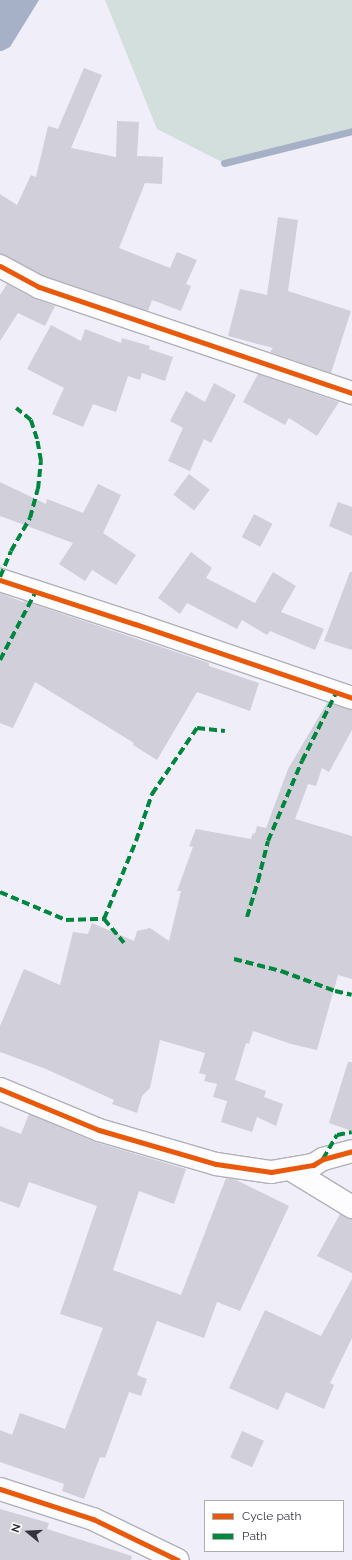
<!DOCTYPE html>
<style>
body{margin:0}
#map{position:relative;width:352px;height:1560px;overflow:hidden;background:#f0eef9;font-family:Raleway,sans-serif}
div>[style]{position:absolute}
[style*='--x']{left:calc(var(--x)*1px);top:calc(var(--y)*1px);width:calc(var(--w)*1px);rotate:calc(var(--a)*1deg)}
.green>*{inset:0;background:#d2dfdd}
.water>*{inset:0;background:#a6b1c8}
.stream>*{height:7px;margin:-3.5px;padding:0 3.5px;transform-origin:3.5px;border-radius:3.5px;background:#a6b1c8}
.building>*{inset:0;background:#d1cfd9;transform-origin:0 0}
.roads{filter:drop-shadow(1px 0 #b2b0b9) drop-shadow(-1px 0 #b2b0b9) drop-shadow(0 1px #b2b0b9) drop-shadow(0 -1px #b2b0b9)}
.minor>*{height:22px;margin:-11px;padding:0 11px;transform-origin:11px;border-radius:11px;background:#fdfcfe}
.quiet>*{height:4px;margin-top:-2px;transform-origin:0;background:repeating-linear-gradient(90deg,#00873e 0 8px,transparent 0 12px)}
.cycleway>*{height:5px;margin:-2.5px;padding:0 2.5px;transform-origin:2.5px;border-radius:2.5px;background:#e8590c}
span{translate:-50% -50%;white-space:nowrap;text-align:center;line-height:1.15;-webkit-text-stroke:4px #fff;paint-order:stroke}
.legend{position:absolute;left:204px;top:1500px;width:140px;height:52px;box-sizing:border-box;background:#fff;border:1px solid #aeaeb1;margin:0;padding:5px 7px;list-style:none;font-size:12px;color:#35343d}
.legend li{display:flex;align-items:center;gap:8px;height:20px}
.legend b{width:20px;border:1px solid #aeaeb1}
.north{position:absolute;left:8px;top:1512px;width:40px;height:40px;-webkit-text-stroke:3px #fff;paint-order:stroke;rotate:288deg;font-size:11px;font-weight:700;line-height:16px;text-align:center;color:#35343d}
.north::after{content:'';display:block;margin:auto;width:14px;height:18px;background:#35343d;clip-path:polygon(50% 0,100% 100%,50% 72%,0 100%)}
</style>
<div id="map">
<div class="green">
<i style="clip-path:polygon(105px 0,352px 0,352px 131px,224px 163px,157px 129px)"></i>
</div>
<div class="water">
<i style="clip-path:polygon(0 0,39px 0,10px 47px,2px 51px,0 51px)"></i>
</div>
<div class="stream">
<i style="--x:224;--y:163;--w:132;--a:-14"></i>
</div>
<div class="building">
<i style="clip-path:polygon(84px 68px,102px 75px,71px 148px,116px 157px,117px 121px,139px 122px,137px 156px,163px 157px,162px 184px,145px 183px,119px 248px,170px 268px,177px 252px,197px 260px,186px 284px,191px 286px,181px 311px,152px 300px,148px 311px,44px 276px,0 254px,0 194px,17px 205px,31px 175px,36px 177px,48px 126px,58px 129px)"></i>
<i style="clip-path:polygon(278px 217px,298px 220px,288px 291px,351px 311px,331px 373px,270px 352px,273px 348px,228px 336px,240px 289px,267px 295px)"></i>
<i style="clip-path:polygon(7px 284px,33px 298px,55px 306px,45px 326px,18px 313px,0 341px,0 295px)"></i>
<i style="clip-path:polygon(51px 325px,81px 341px,85px 329px,121px 343px,122px 338px,150px 346px,149px 349px,173px 357px,165px 381px,142px 373px,140px 380px,128px 376px,116px 412px,93px 404px,83px 427px,52px 414px,64px 388px,27px 369px)"></i>
<i style="clip-path:polygon(258px 374px,339px 402px,317px 436px,289px 418px,285px 425px,243px 402px)"></i>
<i style="clip-path:polygon(214px 383px,236px 395px,211px 443px,204px 439px,190px 471px,168px 461px,183px 428px,170px 421px,186px 391px,205px 402px)"></i>
<i style="left:189px;top:474px;width:26px;height:26px;rotate:37deg"></i>
<i style="clip-path:polygon(0 482px,46px 504px,47px 499px,83px 513px,98px 484px,121px 495px,103px 533px,136px 555px,116px 585px,92px 570px,85px 581px,59px 564px,73px 543px,0 516px)"></i>
<i style="clip-path:polygon(338px 502px,352px 507px,352px 536px,329px 526px)"></i>
<i style="left:254px;top:514px;width:21px;height:26px;rotate:28deg"></i>
<i style="clip-path:polygon(191px 552px,212px 568px,206px 578px,255px 603px,273px 572px,296px 586px,281px 612px,324px 629px,315px 650px,270px 631px,267px 635px,242px 620px,237px 629px,187px 603px,180px 614px,158px 598px)"></i>
<i style="clip-path:polygon(350px 572px,352px 572px,352px 650px,324px 641px)"></i>
<i style="clip-path:polygon(0 593px,23px 602px,24px 601px,209px 663px,209px 666px,259px 683px,250px 711px,197px 692px,157px 760px,133px 745px,134px 743px,35px 682px,13px 728px,0 723px)"></i>
<i style="clip-path:polygon(327px 703px,352px 710px,352px 730px,329px 772px,322px 768px,316px 786px,308px 784px,295px 819px,352px 836px,352px 979px,338px 975px,317px 1050px,291px 1044px,253px 1031px,249px 1044px,246px 1043px,235px 1080px,266px 1091px,264px 1097px,283px 1104px,276px 1126px,257px 1117px,252px 1132px,221px 1122px,227px 1101px,213px 1097px,217px 1084px,204px 1081px,206px 1075px,199px 1073px,205px 1053px,160px 1040px,150px 1088px,142px 1096px,137px 1113px,112px 1104px,114px 1100px,46px 1069px,0 1052px,0 1026px,24px 969px,60px 985px,73px 932px,88px 934px,92px 923px,134px 941px,137px 931px,150px 928px,169px 941px,181px 891px,177px 891px,193px 847px,189px 846px,196px 829px,251px 839px,253px 833px,255px 834px,257px 826px,266px 828px,288px 769px)"></i>
<i style="clip-path:polygon(348px 1062px,352px 1062px,352px 1131px,329px 1123px)"></i>
<i style="clip-path:polygon(29px 1114px,95px 1142px,186px 1169px,174px 1204px,139px 1191px,113px 1270px,181px 1295px,226px 1178px,234px 1179px,289px 1206px,240px 1311px,217px 1302px,204px 1338px,157px 1321px,137px 1375px,147px 1379px,141px 1396px,129px 1392px,105px 1458px,100px 1457px,84px 1499px,62px 1491px,64px 1484px,0 1462px,0 1430px,12px 1435px,20px 1413px,65px 1429px,103px 1328px,60px 1314px,97px 1206px,29px 1182px,19px 1208px,0 1201px,0 1126px,21px 1134px)"></i>
<i style="clip-path:polygon(340px 1214px,352px 1219px,352px 1273px,317px 1256px)"></i>
<i style="clip-path:polygon(352px 1279px,352px 1338px,330px 1383px,334px 1385px,324px 1409px,286px 1392px,278px 1410px,229px 1388px,265px 1310px,321px 1336px)"></i>
<i style="left:242px;top:1431px;width:24px;height:29px;rotate:24deg"></i>
<i style="clip-path:polygon(0 1509px,49px 1523px,47px 1529px,132px 1556px,131px 1560px,0 1560px)"></i>
</div>
<div class="roads">
<div class="minor">
<i style="--x:0;--y:266;--w:44;--a:28.3"></i>
<i style="--x:39;--y:287;--w:330;--a:18.7"></i>
<i style="--x:0;--y:580;--w:142;--a:18.1"></i>
<i style="--x:135;--y:624;--w:229;--a:18.8"></i>
<i style="--x:0;--y:1089;--w:107;--a:22.5"></i>
<i style="--x:99;--y:1130;--w:122;--a:16.2"></i>
<i style="--x:216;--y:1164;--w:56;--a:8.3"></i>
<i style="--x:271;--y:1172;--w:43;--a:-9.5"></i>
<i style="--x:313;--y:1165;--w:12;--a:-31"></i>
<i style="--x:323;--y:1159;--w:30;--a:-15"></i>
<i style="--x:290;--y:1169;--w:73;--a:31.5"></i>
<i style="--x:0;--y:1489;--w:98;--a:17.9"></i>
<i style="--x:93;--y:1519;--w:94;--a:25.8"></i>
</div>
</div>
<div class="quiet">
<i style="--x:0;--y:577;--w:28;--a:-67"></i>
<i style="--x:11;--y:551;--w:38;--a:-60"></i>
<i style="--x:30;--y:518;--w:30;--a:-75"></i>
<i style="--x:38;--y:489;--w:28;--a:-84"></i>
<i style="--x:41;--y:461;--w:22;--a:-100"></i>
<i style="--x:37;--y:439;--w:20;--a:-108"></i>
<i style="--x:31;--y:420;--w:19;--a:-141"></i>
<i style="--x:0;--y:660;--w:78;--a:-62.4"></i>
<i style="--x:0;--y:892;--w:72;--a:23"></i>
<i style="--x:66;--y:920;--w:38;--a:-2"></i>
<i style="--x:104;--y:919;--w:31;--a:50"></i>
<i style="--x:247;--y:917;--w:38;--a:-73"></i>
<i style="--x:258;--y:881;--w:41;--a:-76"></i>
<i style="--x:268;--y:841;--w:87;--a:-67"></i>
<i style="--x:302;--y:761;--w:76;--a:-63.4"></i>
<i style="--x:104;--y:919;--w:84;--a:-67.7"></i>
<i style="--x:136;--y:841;--w:50;--a:-71.2"></i>
<i style="--x:152;--y:794;--w:80;--a:-55.7"></i>
<i style="--x:197;--y:728;--w:28;--a:6"></i>
<i style="--x:234;--y:959;--w:49;--a:14.3"></i>
<i style="--x:281;--y:971;--w:58;--a:20.3"></i>
<i style="--x:335;--y:991;--w:17;--a:13"></i>
<i style="--x:323;--y:1159;--w:28;--a:-60"></i>
<i style="--x:337;--y:1135;--w:15;--a:-11"></i>
</div>
<div class="cycleway">
<i style="--x:0;--y:266;--w:44;--a:28.3"></i>
<i style="--x:39;--y:287;--w:330;--a:18.7"></i>
<i style="--x:0;--y:580;--w:142;--a:18.1"></i>
<i style="--x:135;--y:624;--w:229;--a:18.8"></i>
<i style="--x:0;--y:1089;--w:107;--a:22.5"></i>
<i style="--x:99;--y:1130;--w:122;--a:16.2"></i>
<i style="--x:216;--y:1164;--w:56;--a:8.3"></i>
<i style="--x:271;--y:1172;--w:43;--a:-9.5"></i>
<i style="--x:313;--y:1165;--w:12;--a:-31"></i>
<i style="--x:323;--y:1159;--w:30;--a:-15"></i>
<i style="--x:0;--y:1489;--w:98;--a:17.9"></i>
<i style="--x:93;--y:1519;--w:94;--a:25.8"></i>
</div>
<ul class="legend">
<li><b style="height:5px;background:#e8590c"></b>Cycle path</li>
<li><b style="height:5px;background:#00873e"></b>Path</li>
</ul>
<div class="north">N</div>
</div>
